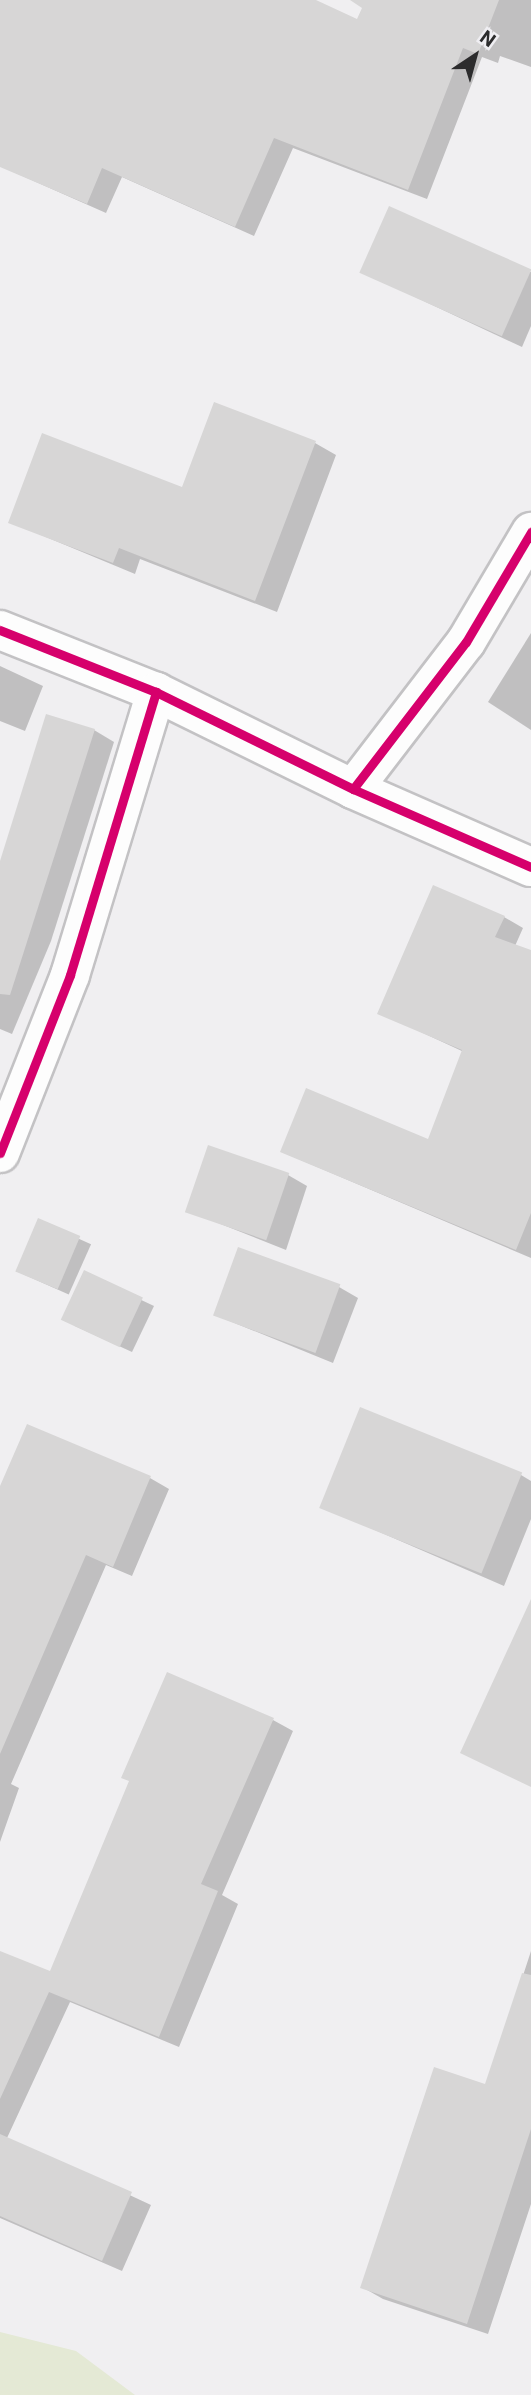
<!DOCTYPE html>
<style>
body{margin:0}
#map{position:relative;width:531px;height:2395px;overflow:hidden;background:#f0eff1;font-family:Roboto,sans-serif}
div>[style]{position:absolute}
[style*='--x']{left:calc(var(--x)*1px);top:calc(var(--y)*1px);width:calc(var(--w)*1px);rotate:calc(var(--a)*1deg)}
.green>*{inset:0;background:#e4e9d5}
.shadow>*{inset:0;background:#0003;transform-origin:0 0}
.building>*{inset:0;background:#d7d6d6;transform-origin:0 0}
.roads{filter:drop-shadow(2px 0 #c3c2c4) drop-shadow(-2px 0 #c3c2c4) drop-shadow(0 2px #c3c2c4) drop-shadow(0 -2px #c3c2c4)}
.street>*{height:38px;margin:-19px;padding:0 19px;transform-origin:19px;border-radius:19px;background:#fdfdfd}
.cycleway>*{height:9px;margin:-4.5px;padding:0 4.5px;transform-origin:4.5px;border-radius:4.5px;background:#d6006c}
span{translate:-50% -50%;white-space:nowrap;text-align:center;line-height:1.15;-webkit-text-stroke:7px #efeef2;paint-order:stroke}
.north{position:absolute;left:440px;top:21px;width:70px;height:70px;-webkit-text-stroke:5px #efeef2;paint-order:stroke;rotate:36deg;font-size:19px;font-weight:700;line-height:28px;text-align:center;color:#2c2c2d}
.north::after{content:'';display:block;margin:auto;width:24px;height:32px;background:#2c2c2d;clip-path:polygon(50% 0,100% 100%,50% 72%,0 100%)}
</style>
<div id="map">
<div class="green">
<i style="clip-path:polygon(0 2332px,76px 2351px,135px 2395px,0 2395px)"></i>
</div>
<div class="shadow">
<i style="clip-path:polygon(0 0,311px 0,358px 21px,367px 0,531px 0,531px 67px,500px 56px,498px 63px,482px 57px,427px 199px,293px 148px,254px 236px,122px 177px,106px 213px,0 166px)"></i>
<i style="clip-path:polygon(390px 208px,531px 272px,531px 326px,522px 347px,362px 272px)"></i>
<i style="clip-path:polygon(315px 443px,336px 455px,277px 612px,140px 559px,135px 574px,10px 522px,183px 489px)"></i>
<i style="clip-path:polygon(531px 633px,531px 730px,488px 702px)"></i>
<i style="clip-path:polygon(0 666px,43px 686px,25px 731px,0 721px)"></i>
<i style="clip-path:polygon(94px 730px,114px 742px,51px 941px,12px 1034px,0 1029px,0 866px)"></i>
<i style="clip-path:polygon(504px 917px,523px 928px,515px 946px,531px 952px,531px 1258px,282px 1152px,429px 1142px,464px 1052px,380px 1013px)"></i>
<i style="clip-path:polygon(288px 1175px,307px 1186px,286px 1250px,188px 1211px)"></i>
<i style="left:39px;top:1221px;width:57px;height:55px;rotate:24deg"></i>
<i style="clip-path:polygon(84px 1273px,154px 1306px,132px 1352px,75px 1326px)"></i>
<i style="clip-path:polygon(339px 1287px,358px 1298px,333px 1363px,215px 1315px)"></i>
<i style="clip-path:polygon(521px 1475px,531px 1481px,531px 1519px,504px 1586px,322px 1507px)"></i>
<i style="clip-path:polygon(150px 1478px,169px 1489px,132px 1576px,106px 1565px,11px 1784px,19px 1788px,0 1842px,0 1490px)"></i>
<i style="clip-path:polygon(273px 1720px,293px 1731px,222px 1895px,238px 1904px,179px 2047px,70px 2002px,7px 2138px,151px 2205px,122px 2271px,0 2218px,0 1953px,51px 1974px)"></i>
<i style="clip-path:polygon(531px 1951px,531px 2204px,488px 2334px,383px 2299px,362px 2287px,487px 2086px)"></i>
</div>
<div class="building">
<i style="clip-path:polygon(0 0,316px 0,357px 19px,362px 8px,350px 0,499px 0,478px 54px,463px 48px,408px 190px,274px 138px,235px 227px,102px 168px,87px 204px,0 167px)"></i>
<i style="left:389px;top:206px;width:156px;height:73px;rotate:24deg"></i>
<i style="clip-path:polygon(214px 402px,316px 441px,255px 601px,119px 548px,113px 563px,8px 523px,42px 433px,182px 487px)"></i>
<i style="clip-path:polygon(46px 714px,95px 729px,10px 995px,0 994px,0 861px)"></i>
<i style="clip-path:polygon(433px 885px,505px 916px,495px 937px,531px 950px,531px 1213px,516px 1250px,280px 1152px,306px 1088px,428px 1139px,462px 1050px,377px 1014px)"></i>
<i style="left:208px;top:1145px;width:86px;height:71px;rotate:19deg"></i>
<i style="left:38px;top:1218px;width:46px;height:58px;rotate:23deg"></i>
<i style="left:238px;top:1247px;width:109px;height:73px;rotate:20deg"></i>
<i style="left:84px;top:1270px;width:65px;height:55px;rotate:25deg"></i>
<i style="left:360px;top:1407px;width:175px;height:109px;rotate:22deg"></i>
<i style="clip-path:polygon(27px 1424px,151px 1476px,113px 1567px,86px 1555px,0 1754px,0 1486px)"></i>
<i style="clip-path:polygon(531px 1599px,531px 1787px,460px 1753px)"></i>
<i style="clip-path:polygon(167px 1672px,274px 1718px,201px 1884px,218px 1891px,159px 2037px,49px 1992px,0 2099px,0 1951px,50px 1971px,129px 1781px,121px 1778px)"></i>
<i style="clip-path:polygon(522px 1973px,531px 1975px,531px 2129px,467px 2324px,360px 2288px,434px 2067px,485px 2084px)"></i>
<i style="clip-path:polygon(0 2134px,132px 2192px,102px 2261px,0 2216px)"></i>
</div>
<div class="roads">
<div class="street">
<i style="--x:0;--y:630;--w:168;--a:21.7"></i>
<i style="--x:156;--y:692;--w:220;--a:26.2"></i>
<i style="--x:353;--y:789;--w:194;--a:23.7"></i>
<i style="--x:353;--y:789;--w:185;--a:-52.5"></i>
<i style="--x:466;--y:642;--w:128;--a:-59.4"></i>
<i style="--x:0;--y:1153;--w:191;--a:-68.5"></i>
<i style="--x:70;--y:975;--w:296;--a:-73.1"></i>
</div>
</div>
<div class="cycleway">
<i style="--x:0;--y:630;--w:168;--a:21.7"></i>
<i style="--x:156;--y:692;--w:220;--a:26.2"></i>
<i style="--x:353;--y:789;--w:194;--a:23.7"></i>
<i style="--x:353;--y:789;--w:185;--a:-52.5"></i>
<i style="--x:466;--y:642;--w:128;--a:-59.4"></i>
<i style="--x:0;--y:1153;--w:191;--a:-68.5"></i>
<i style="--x:70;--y:975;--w:296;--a:-73.1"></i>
</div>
<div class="north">N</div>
</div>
